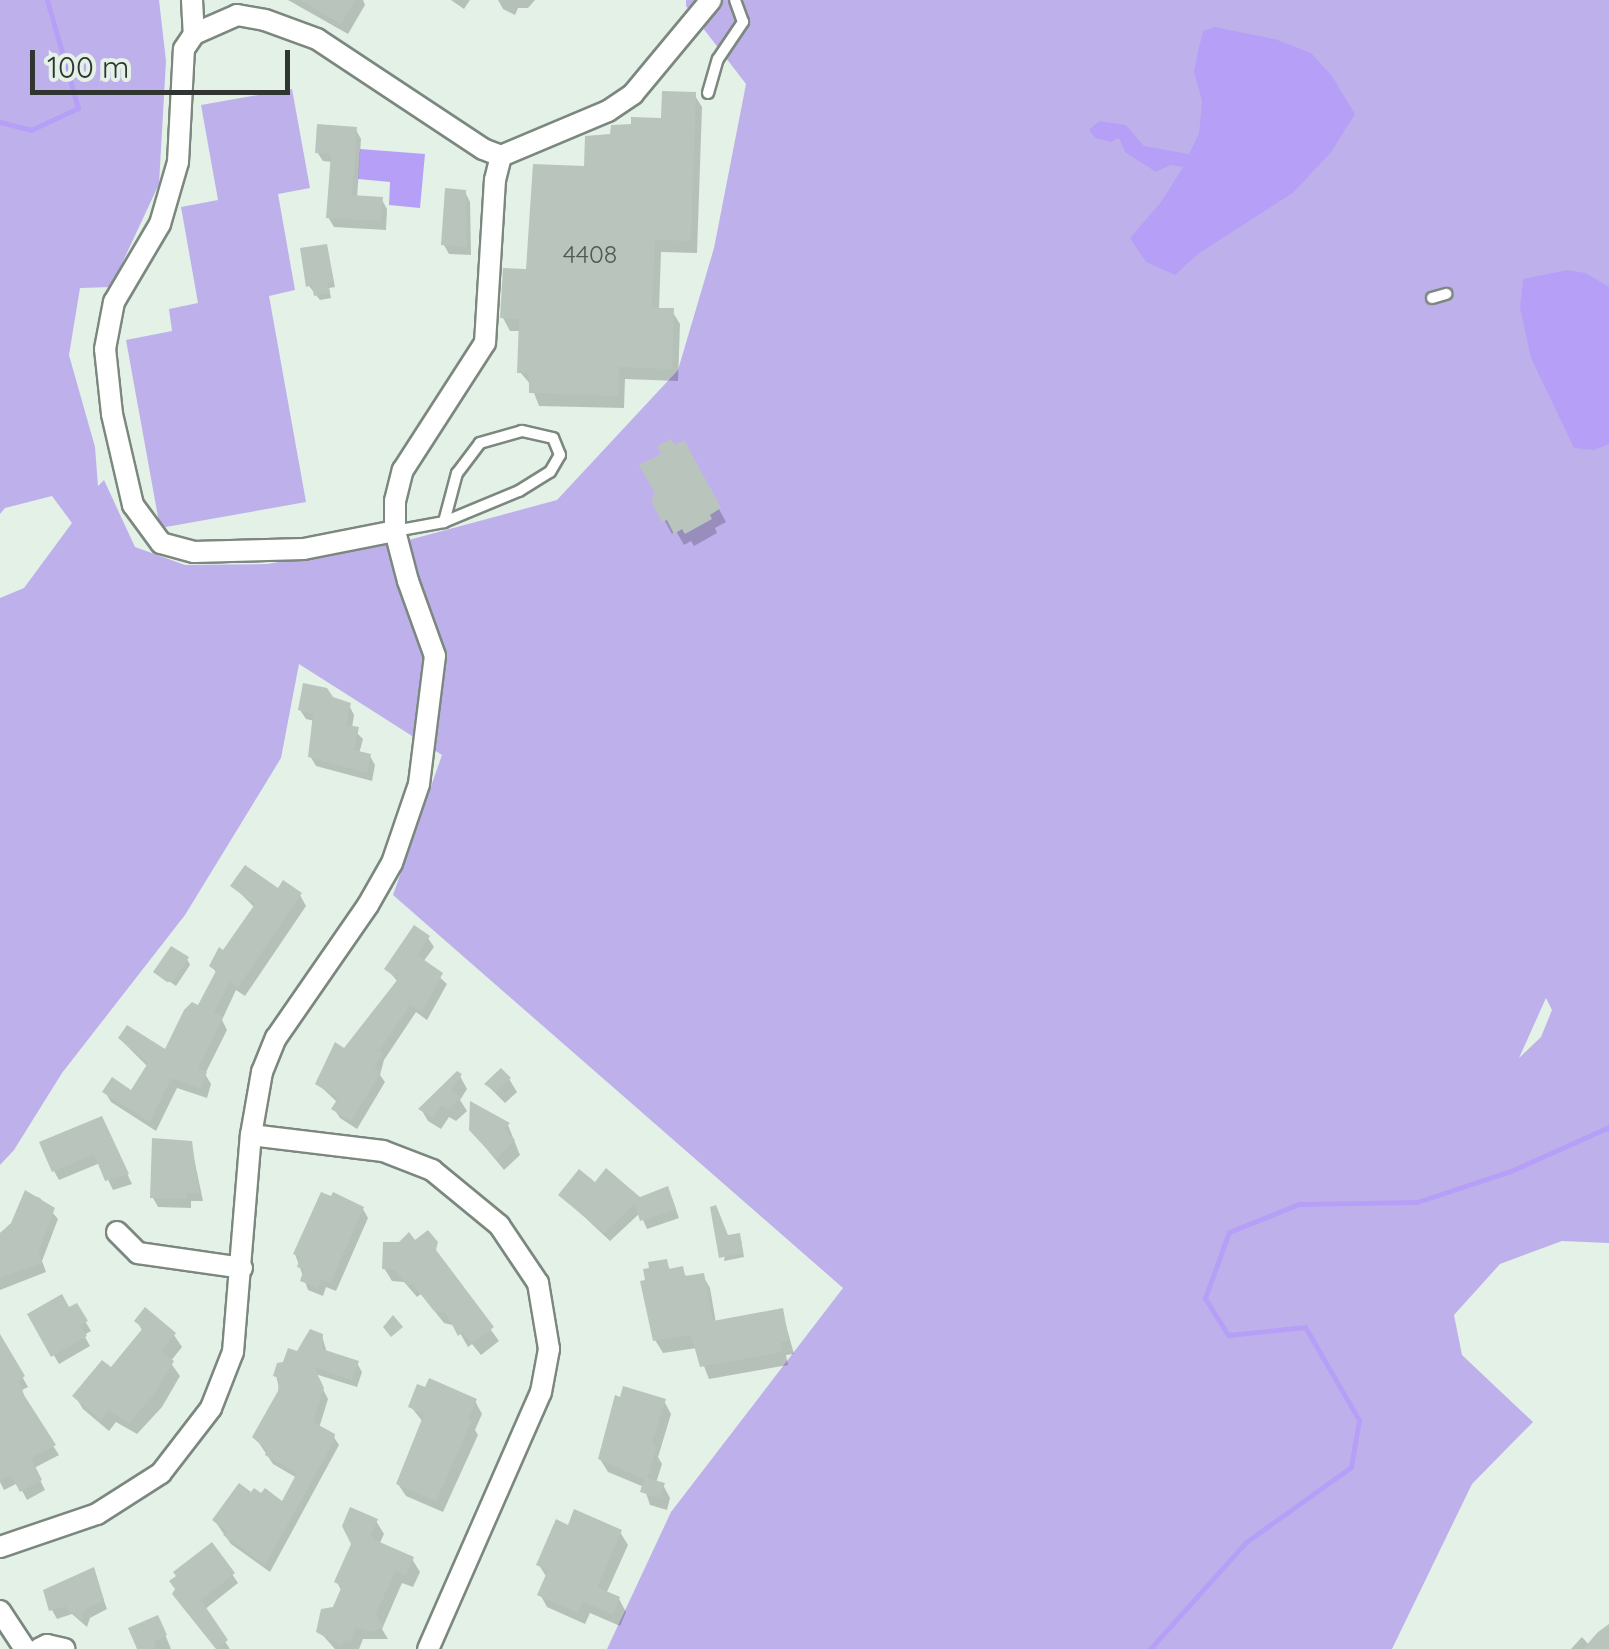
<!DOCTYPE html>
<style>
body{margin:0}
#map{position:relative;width:1609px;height:1649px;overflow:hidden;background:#e3f1e7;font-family:Quicksand,sans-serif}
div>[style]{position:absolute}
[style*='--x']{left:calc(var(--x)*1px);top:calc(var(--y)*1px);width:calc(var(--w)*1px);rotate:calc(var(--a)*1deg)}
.green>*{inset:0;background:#beb1eb}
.water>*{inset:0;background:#b6a0f7}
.shadow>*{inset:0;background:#0003}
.stream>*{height:5px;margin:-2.5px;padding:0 2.5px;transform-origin:2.5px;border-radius:2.5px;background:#b6a0f7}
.building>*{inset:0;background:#b9c5bc}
.roads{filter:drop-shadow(2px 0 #7c887f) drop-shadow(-2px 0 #7c887f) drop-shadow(0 2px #7c887f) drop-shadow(0 -2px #7c887f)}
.service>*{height:10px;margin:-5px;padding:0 5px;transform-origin:5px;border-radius:5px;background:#fff}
.minor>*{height:20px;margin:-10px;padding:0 10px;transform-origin:10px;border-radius:10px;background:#fff}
span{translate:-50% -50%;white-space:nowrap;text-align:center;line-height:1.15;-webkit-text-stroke:10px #e3f1e7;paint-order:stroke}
.number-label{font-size:25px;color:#525954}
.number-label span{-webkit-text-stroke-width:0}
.scale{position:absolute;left:30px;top:50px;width:260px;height:45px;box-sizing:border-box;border:5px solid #303531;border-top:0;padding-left:12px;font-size:30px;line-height:35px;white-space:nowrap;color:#303531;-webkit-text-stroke:8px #e3f1e7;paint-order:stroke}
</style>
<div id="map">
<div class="green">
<i style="clip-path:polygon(evenodd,0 0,159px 0,166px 61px,159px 184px,111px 287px,80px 288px,69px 355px,95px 447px,98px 486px,104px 480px,135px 547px,185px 565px,267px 564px,405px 541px,557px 500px,678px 370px,714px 248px,746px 84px,686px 6px,686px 0,1609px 0,1609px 1243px,1562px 1241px,1500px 1264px,1454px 1315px,1462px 1355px,1533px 1422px,1472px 1484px,1392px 1649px,607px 1649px,671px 1512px,843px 1288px,393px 895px,442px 755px,299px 664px,281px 758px,185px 915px,62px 1073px,14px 1150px,0 1165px,0 598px,24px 588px,72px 523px,52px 496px,5px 508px,0 514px,0 0,1546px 998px,1552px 1010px,1541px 1037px,1519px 1058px,1546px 998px)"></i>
<i style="clip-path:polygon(292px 89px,310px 188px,278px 194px,295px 290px,269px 296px,306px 502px,160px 528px,126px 340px,172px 331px,169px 309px,198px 303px,181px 207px,218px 200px,201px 105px)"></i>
</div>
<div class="water">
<i style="clip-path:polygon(1215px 27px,1275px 39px,1311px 53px,1332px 76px,1355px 114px,1332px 151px,1294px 192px,1198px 254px,1175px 275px,1146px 262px,1130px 238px,1161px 202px,1183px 167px,1171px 165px,1156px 172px,1125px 152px,1119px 138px,1111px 142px,1095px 138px,1089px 130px,1099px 121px,1126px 125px,1144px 146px,1189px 154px,1199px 133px,1202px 101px,1194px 72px,1198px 51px,1203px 31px)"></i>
<i style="clip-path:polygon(360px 149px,425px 154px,420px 208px,389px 205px,390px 182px,358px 179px)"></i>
<i style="clip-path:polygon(1567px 270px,1586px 273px,1609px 287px,1609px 444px,1594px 450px,1574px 448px,1531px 358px,1520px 308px,1523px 279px)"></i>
</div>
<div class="shadow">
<i style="clip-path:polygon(288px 0,363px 0,365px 5px,348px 34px)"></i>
<i style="clip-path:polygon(451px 0,470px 0,464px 9px)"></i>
<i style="clip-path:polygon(498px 0,535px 0,528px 8px,518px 8px,515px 15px,503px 9px)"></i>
<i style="clip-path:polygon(694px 94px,702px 107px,697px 253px,661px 252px,659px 310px,672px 311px,680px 324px,678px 381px,625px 379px,624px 408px,539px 406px,531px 385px,520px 372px,521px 331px,510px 331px,503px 318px,587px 168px,613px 136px,664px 121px)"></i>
<i style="clip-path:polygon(356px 130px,361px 139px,357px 198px,382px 200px,387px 209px,386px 230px,334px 227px,328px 217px,332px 162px,323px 161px,317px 152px)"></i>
<i style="clip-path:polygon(465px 192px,470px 202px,471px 255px,449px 254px,444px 245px)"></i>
<i style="clip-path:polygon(326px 246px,335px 287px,329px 288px,331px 298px,320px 300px,309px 286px)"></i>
<i style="clip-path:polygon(683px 443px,726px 522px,715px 528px,717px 533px,694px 546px,691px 541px,684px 545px,676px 531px,672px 534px,654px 501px,674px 448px)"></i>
<i style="clip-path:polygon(349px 705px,354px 715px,352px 728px,363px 739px,359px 754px,370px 756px,375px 765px,372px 781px,316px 766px,310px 756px,315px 721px,306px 719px,300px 710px)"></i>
<i style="clip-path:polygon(233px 886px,300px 895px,306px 906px,245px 996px,236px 990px,222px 1020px,227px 1030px,205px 1074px,211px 1084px,207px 1098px,177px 1088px,156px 1131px,111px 1102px,105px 1092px,132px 1093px,148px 1067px,121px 1040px,166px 1053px,200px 1008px,217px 974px,212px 966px,255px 908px)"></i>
<i style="clip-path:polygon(428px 938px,434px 947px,423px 962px,447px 984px,427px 1020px,416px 1012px,384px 1060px,380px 1075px,385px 1082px,357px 1129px,340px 1118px,334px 1109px,338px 1103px,318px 1084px,398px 982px,387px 969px)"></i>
<i style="clip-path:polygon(187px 959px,190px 965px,176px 986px,156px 972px)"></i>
<i style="clip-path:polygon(460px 1076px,467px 1089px,460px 1100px,467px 1111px,456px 1121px,449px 1117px,441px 1129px,428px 1121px,421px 1109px)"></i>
<i style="clip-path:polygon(509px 1079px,517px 1092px,505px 1103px,487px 1085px)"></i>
<i style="clip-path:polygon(508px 1125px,520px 1155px,504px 1170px,471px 1130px)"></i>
<i style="clip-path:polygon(106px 1128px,132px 1184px,113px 1190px,100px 1163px,59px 1180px,54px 1171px)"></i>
<i style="clip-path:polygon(191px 1144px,203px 1201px,191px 1201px,191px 1208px,158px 1207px,153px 1198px)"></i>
<i style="clip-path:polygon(595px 1186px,640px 1199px,672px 1198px,679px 1218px,647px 1229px,640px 1213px,610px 1241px,561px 1195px)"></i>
<i style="clip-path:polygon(26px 1193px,40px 1198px,58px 1219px,42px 1261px,46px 1272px,0 1290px,0 1233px,13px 1225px)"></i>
<i style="clip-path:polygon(363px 1209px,368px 1218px,336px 1291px,326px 1287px,323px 1296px,308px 1290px,295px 1254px)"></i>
<i style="clip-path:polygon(429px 1235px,442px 1263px,499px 1341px,481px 1355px,472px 1344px,468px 1347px,456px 1326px,444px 1323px,421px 1294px,417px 1297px,404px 1282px,392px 1281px,384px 1268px)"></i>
<i style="clip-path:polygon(728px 1237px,741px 1239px,744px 1257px,724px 1261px)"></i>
<i style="clip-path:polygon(666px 1262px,671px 1271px,682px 1269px,687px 1278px,703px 1276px,710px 1288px,716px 1323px,782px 1311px,794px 1354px,786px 1355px,788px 1365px,709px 1379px,697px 1348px,663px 1353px,655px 1340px)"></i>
<i style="clip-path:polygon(76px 1306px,91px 1331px,84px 1335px,90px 1346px,59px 1364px,30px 1315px)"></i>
<i style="clip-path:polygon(137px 1321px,174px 1335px,182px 1347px,170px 1362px,180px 1376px,162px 1407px,137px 1434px,116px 1422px,109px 1431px,83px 1409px,75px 1396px,112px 1371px,143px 1332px)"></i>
<i style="clip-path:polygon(322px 1336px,327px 1353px,357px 1363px,362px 1372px,357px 1387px,315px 1374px,328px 1399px,319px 1428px,333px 1436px,339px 1445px,270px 1572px,231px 1544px,214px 1520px,252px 1495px,282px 1504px,297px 1478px,273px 1464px,255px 1437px,280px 1392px,276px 1375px)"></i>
<i style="clip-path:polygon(8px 1352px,28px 1387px,22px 1390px,27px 1405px,59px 1455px,34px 1468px,45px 1490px,27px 1500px,18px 1483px,4px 1490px,0 1482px,0 1356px)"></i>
<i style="clip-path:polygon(475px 1401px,482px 1414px,475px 1430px,478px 1435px,443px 1512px,406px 1496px,398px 1484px,423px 1422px,411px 1407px)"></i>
<i style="clip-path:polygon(664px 1401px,671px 1414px,658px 1457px,662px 1464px,656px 1483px,663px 1485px,670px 1498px,667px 1510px,650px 1505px,644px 1487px,608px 1472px,600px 1459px)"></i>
<i style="clip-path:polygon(376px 1521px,384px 1534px,379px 1545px,412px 1559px,420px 1572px,413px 1587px,402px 1583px,382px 1629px,388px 1639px,363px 1639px,359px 1649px,335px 1649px,319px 1631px,342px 1592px,337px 1582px)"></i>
<i style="clip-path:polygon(569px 1528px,620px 1532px,628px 1545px,606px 1594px,619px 1599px,626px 1612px,620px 1626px,590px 1613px,585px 1624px,547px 1607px,540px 1594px,547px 1578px,539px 1565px)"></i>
<i style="clip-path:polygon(93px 1570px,107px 1609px,90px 1618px,87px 1627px,72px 1614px,57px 1619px,52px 1610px)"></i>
<i style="clip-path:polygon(232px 1574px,238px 1583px,204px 1610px,230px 1649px,217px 1649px,181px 1604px)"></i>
<i style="clip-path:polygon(162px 1627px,171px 1649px,140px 1649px)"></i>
<i style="clip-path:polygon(1609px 1628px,1609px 1649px,1571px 1649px,1582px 1637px,1589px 1645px)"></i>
</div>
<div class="stream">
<i style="--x:0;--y:122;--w:32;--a:14"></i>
<i style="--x:31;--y:130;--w:52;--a:-25.1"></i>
<i style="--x:78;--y:108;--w:112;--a:-106"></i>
<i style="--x:1150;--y:1649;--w:144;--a:-48.1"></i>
<i style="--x:1246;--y:1542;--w:129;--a:-35.5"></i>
<i style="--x:1351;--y:1467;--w:48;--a:-80.3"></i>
<i style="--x:1359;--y:1420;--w:108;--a:-120.1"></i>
<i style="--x:1305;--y:1327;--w:77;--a:174.1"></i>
<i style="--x:1228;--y:1335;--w:44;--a:-121.9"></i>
<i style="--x:1205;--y:1298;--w:70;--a:-70"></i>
<i style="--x:1229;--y:1232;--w:75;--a:-21.8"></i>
<i style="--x:1299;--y:1204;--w:118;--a:-1"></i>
<i style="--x:1417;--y:1202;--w:99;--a:-18.3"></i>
<i style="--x:1511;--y:1171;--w:107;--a:-24.2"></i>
</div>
<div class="building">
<i style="clip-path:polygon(300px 0,355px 0,341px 24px)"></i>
<i style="clip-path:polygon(662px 91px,696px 92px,691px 241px,655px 240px,652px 308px,674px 308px,672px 369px,619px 367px,618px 396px,529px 393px,529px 373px,517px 373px,519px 319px,500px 318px,503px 268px,526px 269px,533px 164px,584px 166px,585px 136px,610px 134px,611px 125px,631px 124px,631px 117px,661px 118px)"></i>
<i style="clip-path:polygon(317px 124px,357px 127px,352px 195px,383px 197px,381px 221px,326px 218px,331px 154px,315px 153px)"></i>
<i style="clip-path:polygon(445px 188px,466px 190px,467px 247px,441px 245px)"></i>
<i style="clip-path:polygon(327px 244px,334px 282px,328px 283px,330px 293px,314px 296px,312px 285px,306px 287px,300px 248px)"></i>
<i style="clip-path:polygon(671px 439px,675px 445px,684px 440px,721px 508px,710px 515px,712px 519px,685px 534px,682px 529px,674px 534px,667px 520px,662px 522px,651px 501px,655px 493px,639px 465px,661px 454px,657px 446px)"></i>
<i style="clip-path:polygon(303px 683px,327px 688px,333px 697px,351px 703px,346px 725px,359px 727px,354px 750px,371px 754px,367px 773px,308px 757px,313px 714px,298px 710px)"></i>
<i style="clip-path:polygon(245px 865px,278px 888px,283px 880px,302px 893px,238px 987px,230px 981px,214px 1013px,223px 1017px,198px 1068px,207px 1072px,201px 1089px,171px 1078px,150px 1122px,102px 1092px,112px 1077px,131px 1090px,148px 1063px,118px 1038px,127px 1025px,165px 1049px,184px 1010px,192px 1002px,198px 1005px,216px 971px,209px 966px,219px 947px,223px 950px,255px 904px,230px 886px)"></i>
<i style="clip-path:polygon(414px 925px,430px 936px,417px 955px,443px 973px,422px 1012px,410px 1005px,379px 1051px,383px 1053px,374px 1067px,381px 1071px,351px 1121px,331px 1109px,338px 1098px,315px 1084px,335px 1042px,344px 1048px,398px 979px,384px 969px)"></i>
<i style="clip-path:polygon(171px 946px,189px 957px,173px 982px,167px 982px,153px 972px)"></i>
<i style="clip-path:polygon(501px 1068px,511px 1078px,496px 1092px,484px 1084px)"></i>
<i style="clip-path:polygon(457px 1071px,462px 1074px,451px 1091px,461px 1097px,448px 1109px,441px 1105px,433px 1118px,418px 1109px)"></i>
<i style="clip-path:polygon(470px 1101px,510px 1123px,504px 1129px,515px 1140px,496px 1159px,469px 1130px)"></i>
<i style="clip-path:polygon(102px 1116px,129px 1174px,105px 1181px,94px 1154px,52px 1172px,39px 1142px)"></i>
<i style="clip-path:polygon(152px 1138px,192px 1141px,199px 1193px,187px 1193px,187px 1199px,150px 1198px)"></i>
<i style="clip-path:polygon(606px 1168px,640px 1197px,668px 1186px,676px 1209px,640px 1221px,635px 1204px,604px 1233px,558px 1195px,579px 1169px,595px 1182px)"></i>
<i style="clip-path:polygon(25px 1190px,55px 1208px,39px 1250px,42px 1263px,0 1278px,0 1233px,11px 1223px)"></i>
<i style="clip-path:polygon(321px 1192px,331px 1196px,333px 1192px,364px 1207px,330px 1283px,321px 1279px,318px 1288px,300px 1281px,304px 1269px,297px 1267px,300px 1257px,293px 1254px)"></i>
<i style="clip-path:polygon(716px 1205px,728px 1235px,740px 1233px,743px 1253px,719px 1258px,710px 1207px)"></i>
<i style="clip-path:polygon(428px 1230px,438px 1242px,436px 1250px,494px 1327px,472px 1344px,463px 1332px,458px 1336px,446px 1313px,434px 1311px,412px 1283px,408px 1286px,395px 1270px,382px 1269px,383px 1242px,399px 1242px,409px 1232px,415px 1240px)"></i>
<i style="clip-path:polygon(667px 1259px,669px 1269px,683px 1266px,685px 1276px,704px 1273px,713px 1321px,783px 1308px,789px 1341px,781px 1342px,782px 1352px,700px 1367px,691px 1335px,653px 1341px,640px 1281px,645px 1280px,643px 1269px,649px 1268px,648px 1262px)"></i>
<i style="clip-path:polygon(62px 1294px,69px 1307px,77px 1303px,88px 1321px,80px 1325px,87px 1336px,51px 1357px,27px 1314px)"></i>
<i style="clip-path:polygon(145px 1307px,176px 1333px,161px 1351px,174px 1361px,155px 1393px,129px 1423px,108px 1411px,101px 1420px,72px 1396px,102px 1360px,111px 1367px,143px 1328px,134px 1321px)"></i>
<i style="clip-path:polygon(393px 1315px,403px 1327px,391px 1337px,383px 1327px)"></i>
<i style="clip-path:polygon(310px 1329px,323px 1334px,322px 1349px,359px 1361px,352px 1380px,314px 1367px,324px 1388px,313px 1422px,335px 1434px,334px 1441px,265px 1565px,223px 1535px,227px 1531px,212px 1520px,239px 1483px,251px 1492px,254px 1488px,261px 1493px,265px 1488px,282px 1501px,297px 1473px,265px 1455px,267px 1450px,252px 1437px,278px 1391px,279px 1378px,273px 1376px,277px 1363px,283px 1362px,288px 1348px,297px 1351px)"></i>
<i style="clip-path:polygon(0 1334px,25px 1376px,19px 1380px,24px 1395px,56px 1445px,31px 1458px,42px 1480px,20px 1492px,11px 1475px,0 1480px)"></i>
<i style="clip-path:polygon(429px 1378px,477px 1399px,468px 1419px,472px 1420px,436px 1501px,396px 1484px,424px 1414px,408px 1407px,417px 1384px,425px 1387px)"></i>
<i style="clip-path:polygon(623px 1386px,666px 1399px,652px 1442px,656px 1449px,647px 1478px,665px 1483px,660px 1498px,640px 1492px,644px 1479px,598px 1459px,615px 1395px,620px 1397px)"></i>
<i style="clip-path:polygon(350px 1507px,378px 1519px,371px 1535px,375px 1540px,414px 1557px,406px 1576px,395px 1571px,376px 1614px,383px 1627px,372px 1632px,356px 1627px,350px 1642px,345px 1640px,342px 1646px,316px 1632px,321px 1609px,333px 1607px,342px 1586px,334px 1582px,351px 1544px,342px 1526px)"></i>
<i style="clip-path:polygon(574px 1509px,622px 1530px,597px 1587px,620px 1597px,613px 1615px,582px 1601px,578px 1613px,537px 1595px,548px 1570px,536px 1565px,556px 1519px,568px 1525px)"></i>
<i style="clip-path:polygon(212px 1542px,235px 1573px,201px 1600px,228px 1640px,216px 1649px,172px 1594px,175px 1589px,169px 1581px,176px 1576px,173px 1572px)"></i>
<i style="clip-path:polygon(94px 1567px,104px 1600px,86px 1609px,81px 1620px,73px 1612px,69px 1613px,66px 1606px,49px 1611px,43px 1590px)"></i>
<i style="clip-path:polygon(158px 1615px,167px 1635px,156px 1640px,154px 1649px,137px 1649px,128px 1628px)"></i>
<i style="clip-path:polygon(1609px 1624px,1609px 1649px,1583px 1649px,1598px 1632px)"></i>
</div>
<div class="roads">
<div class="service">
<i style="--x:708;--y:93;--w:35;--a:-74"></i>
<i style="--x:718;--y:59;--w:45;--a:-56"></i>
<i style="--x:743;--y:22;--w:23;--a:-110"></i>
<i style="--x:1432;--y:298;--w:15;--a:-16"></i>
<i style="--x:395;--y:531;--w:50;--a:-10.4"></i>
<i style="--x:444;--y:522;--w:81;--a:-22.5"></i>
<i style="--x:519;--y:491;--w:36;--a:-32"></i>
<i style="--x:550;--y:472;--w:20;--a:-60"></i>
<i style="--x:560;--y:455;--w:18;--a:-112"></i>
<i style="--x:553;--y:438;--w:32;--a:-167"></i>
<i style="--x:522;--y:431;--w:44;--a:164.1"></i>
<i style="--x:480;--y:443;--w:38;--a:127"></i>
<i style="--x:457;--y:473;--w:51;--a:104.9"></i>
</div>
<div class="minor">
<i style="--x:192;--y:0;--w:34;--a:87"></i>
<i style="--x:395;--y:531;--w:93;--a:168.8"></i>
<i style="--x:304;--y:549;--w:110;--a:178.4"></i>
<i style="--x:194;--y:552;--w:34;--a:-165"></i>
<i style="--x:161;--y:543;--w:47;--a:-126.4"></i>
<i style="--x:133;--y:505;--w:93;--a:-103"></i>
<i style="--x:112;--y:414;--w:65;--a:-96.1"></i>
<i style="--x:105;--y:349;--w:48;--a:-79.2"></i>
<i style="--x:114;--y:302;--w:91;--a:-59.5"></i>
<i style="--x:160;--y:224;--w:65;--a:-73.8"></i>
<i style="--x:178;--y:162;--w:113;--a:-87"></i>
<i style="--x:184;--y:49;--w:18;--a:-56"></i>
<i style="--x:194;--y:34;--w:47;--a:-23.8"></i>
<i style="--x:237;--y:15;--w:28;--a:10"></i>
<i style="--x:265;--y:20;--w:55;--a:20.1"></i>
<i style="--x:317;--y:39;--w:199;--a:33.5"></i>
<i style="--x:483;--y:149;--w:19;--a:21"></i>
<i style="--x:501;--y:156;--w:116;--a:-22.8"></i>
<i style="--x:608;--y:111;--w:30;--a:-34"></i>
<i style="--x:633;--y:94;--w:122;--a:-50.3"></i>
<i style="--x:251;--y:1135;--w:133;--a:6.9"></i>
<i style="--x:383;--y:1151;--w:53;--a:21.2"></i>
<i style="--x:432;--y:1170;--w:87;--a:39.4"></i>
<i style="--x:499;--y:1225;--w:70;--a:56.1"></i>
<i style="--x:538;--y:1283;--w:67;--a:80.5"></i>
<i style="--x:549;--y:1349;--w:44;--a:100.5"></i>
<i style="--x:541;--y:1392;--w:281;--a:113.7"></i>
<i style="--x:117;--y:1232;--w:30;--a:45"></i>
<i style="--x:138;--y:1253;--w:105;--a:8.2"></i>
<i style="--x:0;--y:1547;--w:102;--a:-18.8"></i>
<i style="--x:97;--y:1514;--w:76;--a:-32.6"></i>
<i style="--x:161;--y:1473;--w:82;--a:-52.4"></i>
<i style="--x:211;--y:1408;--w:60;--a:-68.6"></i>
<i style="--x:233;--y:1352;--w:218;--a:-85.3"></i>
<i style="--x:251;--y:1135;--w:64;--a:-80.1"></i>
<i style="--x:262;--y:1072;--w:37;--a:-68"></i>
<i style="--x:276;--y:1038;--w:162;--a:-55.3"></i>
<i style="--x:368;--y:905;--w:48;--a:-60.3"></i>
<i style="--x:392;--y:863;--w:83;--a:-71.1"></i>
<i style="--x:419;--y:784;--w:129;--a:-82.9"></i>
<i style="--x:435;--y:656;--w:80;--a:-109.8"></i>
<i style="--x:408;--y:581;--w:52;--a:-104.6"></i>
<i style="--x:395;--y:531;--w:30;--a:-90"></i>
<i style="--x:395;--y:501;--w:32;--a:-76"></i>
<i style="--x:403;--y:470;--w:151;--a:-57.2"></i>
<i style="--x:485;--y:343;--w:163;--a:-86.5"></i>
<i style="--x:495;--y:180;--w:25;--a:-76"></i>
<i style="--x:0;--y:1611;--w:45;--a:56.7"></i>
<i style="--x:39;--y:1649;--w:9;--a:-27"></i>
<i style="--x:47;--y:1645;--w:18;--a:13"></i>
</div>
</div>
<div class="number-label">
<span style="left:590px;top:254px">4408</span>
</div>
<div class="scale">100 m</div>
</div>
